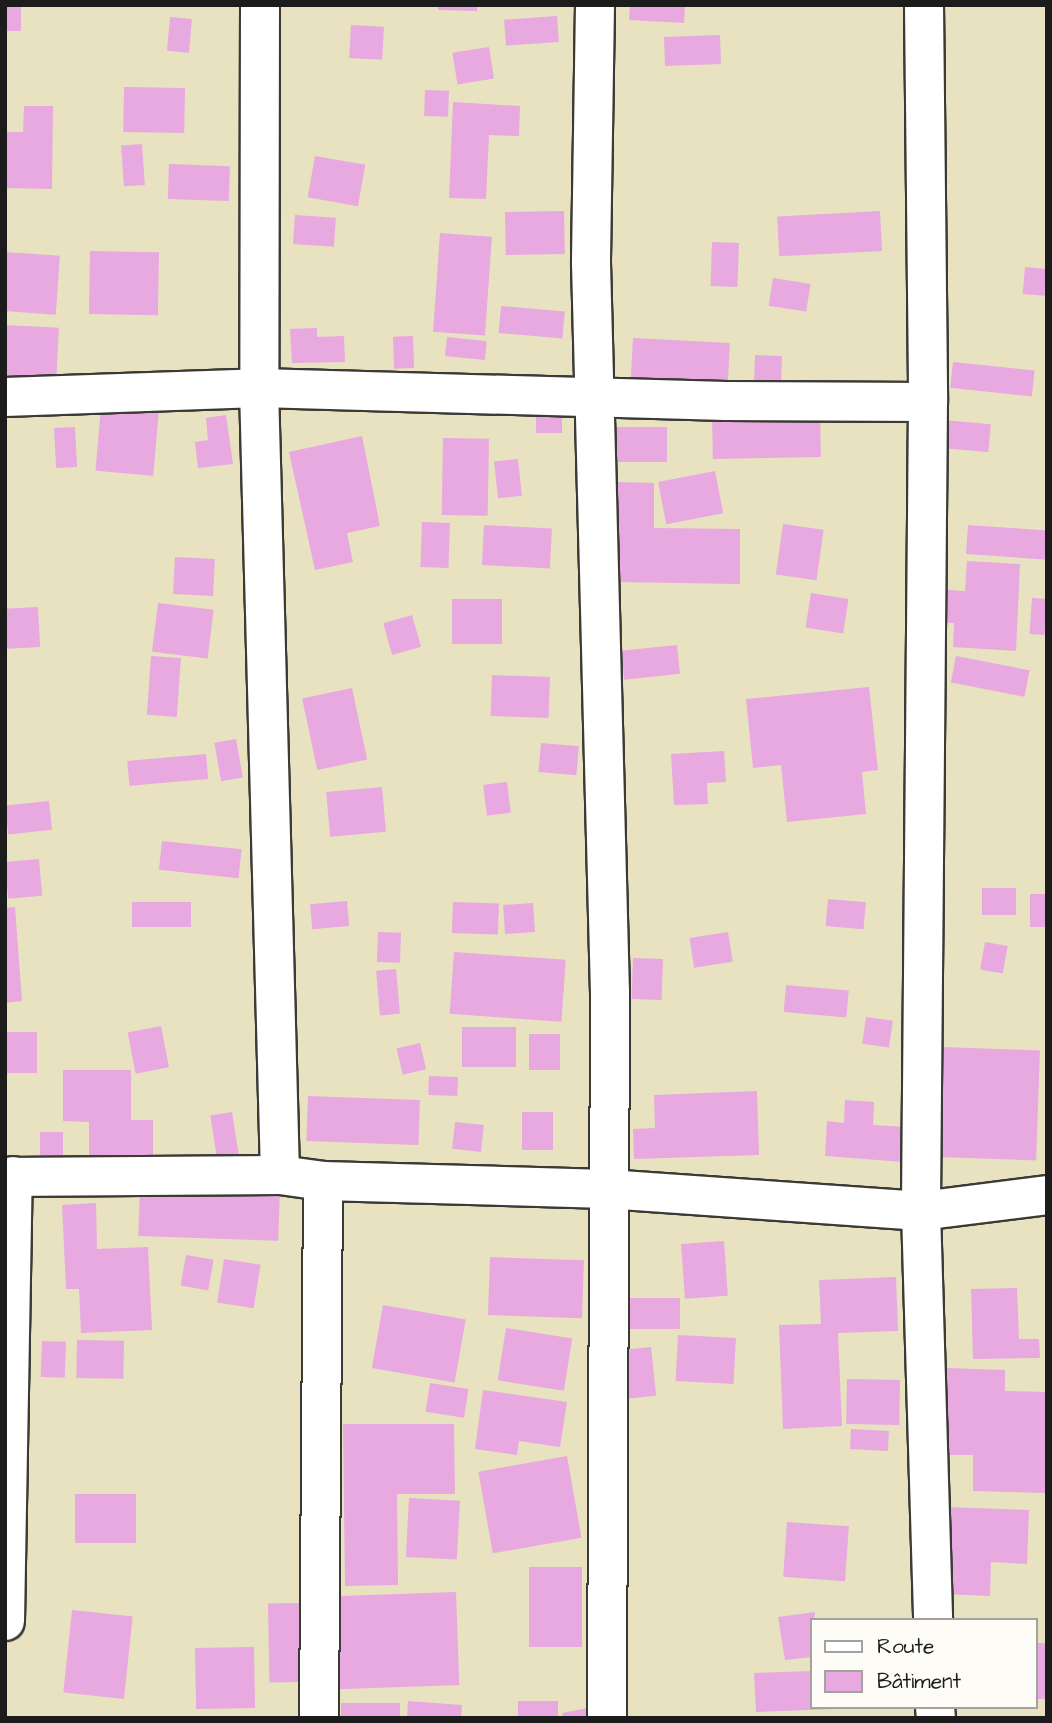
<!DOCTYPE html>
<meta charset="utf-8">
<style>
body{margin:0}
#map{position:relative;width:1052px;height:1723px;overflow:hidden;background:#e8e2c1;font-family:"Architects Daughter",sans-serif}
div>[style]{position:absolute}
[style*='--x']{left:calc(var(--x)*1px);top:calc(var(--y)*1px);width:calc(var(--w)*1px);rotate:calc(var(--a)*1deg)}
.building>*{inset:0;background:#e7a9df;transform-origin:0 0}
.roads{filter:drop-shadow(2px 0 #3b3a35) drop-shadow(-2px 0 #3b3a35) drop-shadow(0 2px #3b3a35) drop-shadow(0 -2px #3b3a35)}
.minor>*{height:38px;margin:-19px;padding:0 19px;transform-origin:19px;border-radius:19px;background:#fff}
span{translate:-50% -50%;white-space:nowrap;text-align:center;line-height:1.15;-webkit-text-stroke:7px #fdfcf7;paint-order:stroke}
.frame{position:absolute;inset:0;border:7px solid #1c1c1c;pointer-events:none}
.legend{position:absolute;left:810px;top:1618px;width:228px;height:91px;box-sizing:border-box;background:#fdfcf7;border:2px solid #a3a29f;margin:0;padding:9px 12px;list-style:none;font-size:21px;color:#1c1c1c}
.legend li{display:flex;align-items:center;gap:14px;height:35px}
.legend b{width:35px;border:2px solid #a3a29f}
</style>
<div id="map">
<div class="building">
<i style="clip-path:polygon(438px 5px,477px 5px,477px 11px,438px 10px)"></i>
<i style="clip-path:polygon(630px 5px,685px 5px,684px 23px,629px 20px)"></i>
<i style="left:5px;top:6px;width:16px;height:25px"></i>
<i style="left:557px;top:16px;width:26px;height:53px;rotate:86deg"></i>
<i style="left:170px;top:17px;width:22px;height:34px;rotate:5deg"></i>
<i style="left:351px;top:25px;width:33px;height:33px;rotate:3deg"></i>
<i style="left:720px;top:35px;width:29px;height:56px;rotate:88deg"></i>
<i style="left:489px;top:47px;width:32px;height:37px;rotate:81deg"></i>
<i style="left:124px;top:87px;width:61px;height:45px;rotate:1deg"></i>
<i style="left:425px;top:90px;width:24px;height:26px;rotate:2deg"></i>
<i style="clip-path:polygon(453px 102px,520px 106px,519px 136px,489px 135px,486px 199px,449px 198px)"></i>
<i style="clip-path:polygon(24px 106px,53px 106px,52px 189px,5px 188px,5px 132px,23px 132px)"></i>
<i style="left:142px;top:144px;width:41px;height:21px;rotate:86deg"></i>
<i style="left:315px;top:156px;width:51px;height:42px;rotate:10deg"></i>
<i style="left:169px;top:164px;width:61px;height:35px;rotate:2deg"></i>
<i style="left:564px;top:211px;width:43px;height:59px;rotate:89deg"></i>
<i style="left:880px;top:211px;width:40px;height:103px;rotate:87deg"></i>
<i style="left:295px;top:215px;width:41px;height:29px;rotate:4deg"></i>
<i style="left:440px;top:233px;width:52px;height:99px;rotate:4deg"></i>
<i style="left:712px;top:242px;width:27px;height:44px;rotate:2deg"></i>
<i style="left:90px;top:251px;width:69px;height:63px;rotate:1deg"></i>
<i style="left:5px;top:252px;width:55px;height:59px;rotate:4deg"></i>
<i style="left:1025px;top:267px;width:22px;height:27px;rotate:5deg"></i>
<i style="left:773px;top:278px;width:38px;height:28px;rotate:9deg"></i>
<i style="left:501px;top:306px;width:64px;height:27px;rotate:5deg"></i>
<i style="left:5px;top:325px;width:54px;height:55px;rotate:3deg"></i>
<i style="clip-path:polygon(317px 328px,317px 337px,344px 336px,345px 362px,292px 363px,290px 329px)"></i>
<i style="left:413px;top:336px;width:32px;height:20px;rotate:88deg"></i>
<i style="left:447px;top:337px;width:40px;height:19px;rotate:6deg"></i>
<i style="left:633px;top:338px;width:97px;height:45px;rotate:3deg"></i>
<i style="left:755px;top:355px;width:27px;height:43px;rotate:2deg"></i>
<i style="left:953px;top:362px;width:82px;height:26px;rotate:6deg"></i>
<i style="left:101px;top:407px;width:58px;height:64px;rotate:5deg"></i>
<i style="left:536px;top:407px;width:26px;height:26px"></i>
<i style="left:820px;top:409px;width:48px;height:108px;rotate:89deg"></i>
<i style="clip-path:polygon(226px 415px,233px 464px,198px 468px,195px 442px,208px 440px,206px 418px)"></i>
<i style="left:943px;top:420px;width:48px;height:28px;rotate:5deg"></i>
<i style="left:75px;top:427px;width:40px;height:21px;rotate:87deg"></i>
<i style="left:612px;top:427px;width:55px;height:35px"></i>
<i style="clip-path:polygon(362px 436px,380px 526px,347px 533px,353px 562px,315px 570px,289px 452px)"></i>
<i style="left:443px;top:438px;width:46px;height:77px;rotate:1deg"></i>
<i style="left:518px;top:459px;width:37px;height:24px;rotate:84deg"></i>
<i style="left:715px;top:471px;width:43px;height:58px;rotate:79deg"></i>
<i style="clip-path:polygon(617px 482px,654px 483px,654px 528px,740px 529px,740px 584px,615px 582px)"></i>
<i style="left:422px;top:522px;width:28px;height:45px;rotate:2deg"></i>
<i style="left:783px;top:524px;width:41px;height:51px;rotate:8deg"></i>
<i style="left:484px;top:525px;width:68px;height:40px;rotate:3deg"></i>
<i style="left:968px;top:525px;width:79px;height:29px;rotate:4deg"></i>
<i style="left:175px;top:557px;width:40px;height:37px;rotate:3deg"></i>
<i style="clip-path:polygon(967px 561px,1020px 564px,1016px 651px,953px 647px,954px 623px,934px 622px,935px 589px,965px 591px)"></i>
<i style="left:811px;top:593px;width:38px;height:35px;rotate:9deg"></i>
<i style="left:1032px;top:598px;width:15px;height:36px;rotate:4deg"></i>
<i style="left:452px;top:599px;width:50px;height:45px"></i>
<i style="left:158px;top:603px;width:56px;height:49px;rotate:7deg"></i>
<i style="left:38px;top:607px;width:40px;height:33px;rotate:87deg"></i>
<i style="left:412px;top:615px;width:33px;height:30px;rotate:74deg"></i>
<i style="left:677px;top:645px;width:29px;height:56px;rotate:84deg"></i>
<i style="left:151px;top:656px;width:30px;height:59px;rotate:4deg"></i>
<i style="left:956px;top:656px;width:75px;height:27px;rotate:11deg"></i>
<i style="left:492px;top:675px;width:58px;height:41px;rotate:2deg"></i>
<i style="clip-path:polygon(869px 687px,878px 770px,862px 772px,866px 814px,787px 822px,781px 765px,753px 768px,746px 699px)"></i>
<i style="left:352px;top:688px;width:73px;height:51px;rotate:78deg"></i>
<i style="left:236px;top:739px;width:39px;height:22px;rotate:80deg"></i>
<i style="left:541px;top:743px;width:38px;height:29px;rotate:5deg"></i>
<i style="clip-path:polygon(724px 751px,726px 782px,707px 783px,708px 804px,674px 805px,671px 754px)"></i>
<i style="left:206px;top:754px;width:25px;height:79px;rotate:85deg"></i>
<i style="left:507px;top:782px;width:31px;height:24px;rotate:83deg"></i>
<i style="left:382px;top:787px;width:45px;height:56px;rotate:85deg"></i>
<i style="left:49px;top:801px;width:29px;height:44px;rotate:84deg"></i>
<i style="left:162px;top:841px;width:80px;height:29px;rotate:6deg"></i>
<i style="left:39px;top:859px;width:37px;height:34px;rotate:85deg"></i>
<i style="left:982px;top:888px;width:34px;height:27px"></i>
<i style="left:1030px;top:894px;width:17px;height:33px"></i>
<i style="left:828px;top:899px;width:38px;height:27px;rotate:5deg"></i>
<i style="left:347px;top:901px;width:25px;height:37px;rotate:85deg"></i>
<i style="left:132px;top:902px;width:59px;height:25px"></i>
<i style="left:453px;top:902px;width:46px;height:31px;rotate:2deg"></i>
<i style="left:533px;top:903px;width:29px;height:30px;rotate:86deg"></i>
<i style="clip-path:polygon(15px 907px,22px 1001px,5px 1003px,5px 908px)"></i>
<i style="left:378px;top:932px;width:23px;height:30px;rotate:2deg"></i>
<i style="left:728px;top:932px;width:30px;height:39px;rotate:81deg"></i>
<i style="left:985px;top:942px;width:23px;height:28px;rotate:10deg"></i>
<i style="left:454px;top:952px;width:112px;height:62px;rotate:4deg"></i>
<i style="left:633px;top:958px;width:30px;height:41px;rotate:2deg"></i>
<i style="left:396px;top:969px;width:45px;height:20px;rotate:85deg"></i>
<i style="left:786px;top:985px;width:63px;height:27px;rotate:5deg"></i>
<i style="left:866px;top:1017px;width:27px;height:27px;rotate:8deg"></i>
<i style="left:161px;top:1026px;width:42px;height:34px;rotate:79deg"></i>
<i style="left:462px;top:1027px;width:54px;height:40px"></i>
<i style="left:5px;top:1032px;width:32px;height:41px"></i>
<i style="left:529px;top:1034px;width:31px;height:36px"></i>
<i style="left:420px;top:1043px;width:27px;height:24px;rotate:77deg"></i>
<i style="left:941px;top:1047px;width:99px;height:110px;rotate:2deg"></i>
<i style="clip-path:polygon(63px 1070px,131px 1070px,131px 1120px,153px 1120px,153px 1161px,89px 1160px,89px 1122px,63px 1121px)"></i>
<i style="left:429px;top:1076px;width:29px;height:19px;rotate:2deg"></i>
<i style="clip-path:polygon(757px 1091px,759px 1155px,634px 1159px,633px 1129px,655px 1128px,654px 1095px)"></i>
<i style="left:308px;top:1096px;width:112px;height:45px;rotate:2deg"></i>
<i style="clip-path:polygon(845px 1100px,874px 1102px,873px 1125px,906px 1127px,904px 1162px,825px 1156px,827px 1121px,844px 1123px)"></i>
<i style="left:232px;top:1112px;width:45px;height:22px;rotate:81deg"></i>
<i style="left:522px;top:1112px;width:31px;height:38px"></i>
<i style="left:455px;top:1122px;width:29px;height:27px;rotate:6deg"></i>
<i style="left:40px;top:1132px;width:23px;height:23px"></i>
<i style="left:140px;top:1186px;width:140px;height:50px;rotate:2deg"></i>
<i style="clip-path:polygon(96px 1203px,97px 1249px,148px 1247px,152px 1330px,81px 1333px,79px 1289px,66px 1289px,62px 1205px)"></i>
<i style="left:724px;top:1241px;width:55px;height:43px;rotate:86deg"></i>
<i style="left:186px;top:1255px;width:28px;height:31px;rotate:10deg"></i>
<i style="left:490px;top:1257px;width:94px;height:58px;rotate:2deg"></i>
<i style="left:224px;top:1259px;width:37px;height:44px;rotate:9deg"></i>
<i style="clip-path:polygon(896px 1277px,898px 1331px,838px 1333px,842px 1426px,783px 1429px,779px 1325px,821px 1324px,819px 1280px)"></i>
<i style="clip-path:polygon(1017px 1288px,1019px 1339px,1039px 1339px,1040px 1358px,973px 1359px,971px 1289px)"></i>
<i style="left:680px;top:1298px;width:31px;height:58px;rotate:90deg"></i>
<i style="left:383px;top:1305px;width:84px;height:64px;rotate:10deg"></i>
<i style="left:506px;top:1328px;width:67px;height:53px;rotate:9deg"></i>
<i style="left:678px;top:1335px;width:58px;height:46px;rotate:3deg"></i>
<i style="left:77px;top:1340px;width:47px;height:38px;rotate:1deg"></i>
<i style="left:42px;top:1341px;width:24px;height:36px;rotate:2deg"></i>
<i style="left:651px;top:1347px;width:49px;height:27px;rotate:84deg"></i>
<i style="clip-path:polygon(947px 1368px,1005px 1370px,1005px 1391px,1047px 1392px,1047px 1493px,973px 1491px,973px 1455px,945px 1455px)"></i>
<i style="left:847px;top:1379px;width:53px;height:45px;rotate:1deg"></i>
<i style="left:430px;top:1383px;width:39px;height:29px;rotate:9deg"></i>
<i style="clip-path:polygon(483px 1390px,567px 1402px,560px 1447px,519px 1441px,517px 1455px,475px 1449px)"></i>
<i style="clip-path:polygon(343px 1424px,454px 1424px,455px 1494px,397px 1494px,398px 1585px,345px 1586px)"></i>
<i style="left:851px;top:1429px;width:38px;height:20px;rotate:3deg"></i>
<i style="left:567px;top:1456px;width:83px;height:90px;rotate:80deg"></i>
<i style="left:75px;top:1494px;width:61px;height:49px"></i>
<i style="left:409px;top:1498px;width:51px;height:59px;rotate:3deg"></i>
<i style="clip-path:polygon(946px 1507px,1029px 1510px,1027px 1564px,991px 1562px,990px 1596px,944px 1594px)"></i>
<i style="left:787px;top:1522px;width:62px;height:55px;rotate:4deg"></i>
<i style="left:529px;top:1567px;width:53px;height:80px"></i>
<i style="left:456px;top:1592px;width:93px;height:129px;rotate:88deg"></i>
<i style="left:300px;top:1603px;width:79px;height:32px;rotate:89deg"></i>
<i style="left:72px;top:1610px;width:61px;height:83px;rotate:6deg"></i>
<i style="clip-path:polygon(815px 1612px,812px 1657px,785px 1660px,778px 1617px)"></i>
<i style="left:1047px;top:1643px;width:56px;height:11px;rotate:90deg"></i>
<i style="left:254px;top:1647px;width:61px;height:59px;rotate:89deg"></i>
<i style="clip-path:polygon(812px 1671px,812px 1707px,835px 1709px,756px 1712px,754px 1673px)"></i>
<i style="clip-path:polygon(408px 1701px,462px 1705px,461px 1718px,407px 1718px)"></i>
<i style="left:558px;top:1701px;width:17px;height:40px;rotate:90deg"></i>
<i style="left:341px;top:1703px;width:59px;height:15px"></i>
<i style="clip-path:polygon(593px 1707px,595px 1718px,563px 1718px,562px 1713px)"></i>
</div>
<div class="roads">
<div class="minor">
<i style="--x:260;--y:5;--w:383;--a:90.1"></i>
<i style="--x:259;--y:388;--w:787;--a:88.47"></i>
<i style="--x:595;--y:5;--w:258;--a:90.9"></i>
<i style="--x:591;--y:263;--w:729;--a:88.51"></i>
<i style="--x:610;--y:992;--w:726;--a:90.24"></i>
<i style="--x:924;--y:5;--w:397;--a:89.4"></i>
<i style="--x:928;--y:402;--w:809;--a:90.5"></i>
<i style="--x:921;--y:1211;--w:409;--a:88.3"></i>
<i style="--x:5;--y:397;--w:254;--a:-2"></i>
<i style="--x:259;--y:388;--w:467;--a:1.6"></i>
<i style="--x:726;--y:401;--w:202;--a:0.3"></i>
<i style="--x:5;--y:1177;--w:275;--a:-0.4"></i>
<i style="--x:280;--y:1175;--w:43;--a:7.9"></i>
<i style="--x:323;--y:1181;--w:284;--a:1.6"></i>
<i style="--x:607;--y:1189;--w:315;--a:4"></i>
<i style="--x:921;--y:1211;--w:127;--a:-7.2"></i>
<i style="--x:5;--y:1621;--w:445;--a:-89"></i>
<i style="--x:935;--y:1707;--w:11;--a:85"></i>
<i style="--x:319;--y:1718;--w:537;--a:-89.57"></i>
</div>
</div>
<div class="frame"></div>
<ul class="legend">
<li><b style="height:9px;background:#fff"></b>Route</li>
<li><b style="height:19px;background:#e7a9df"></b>Bâtiment</li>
</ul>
</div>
